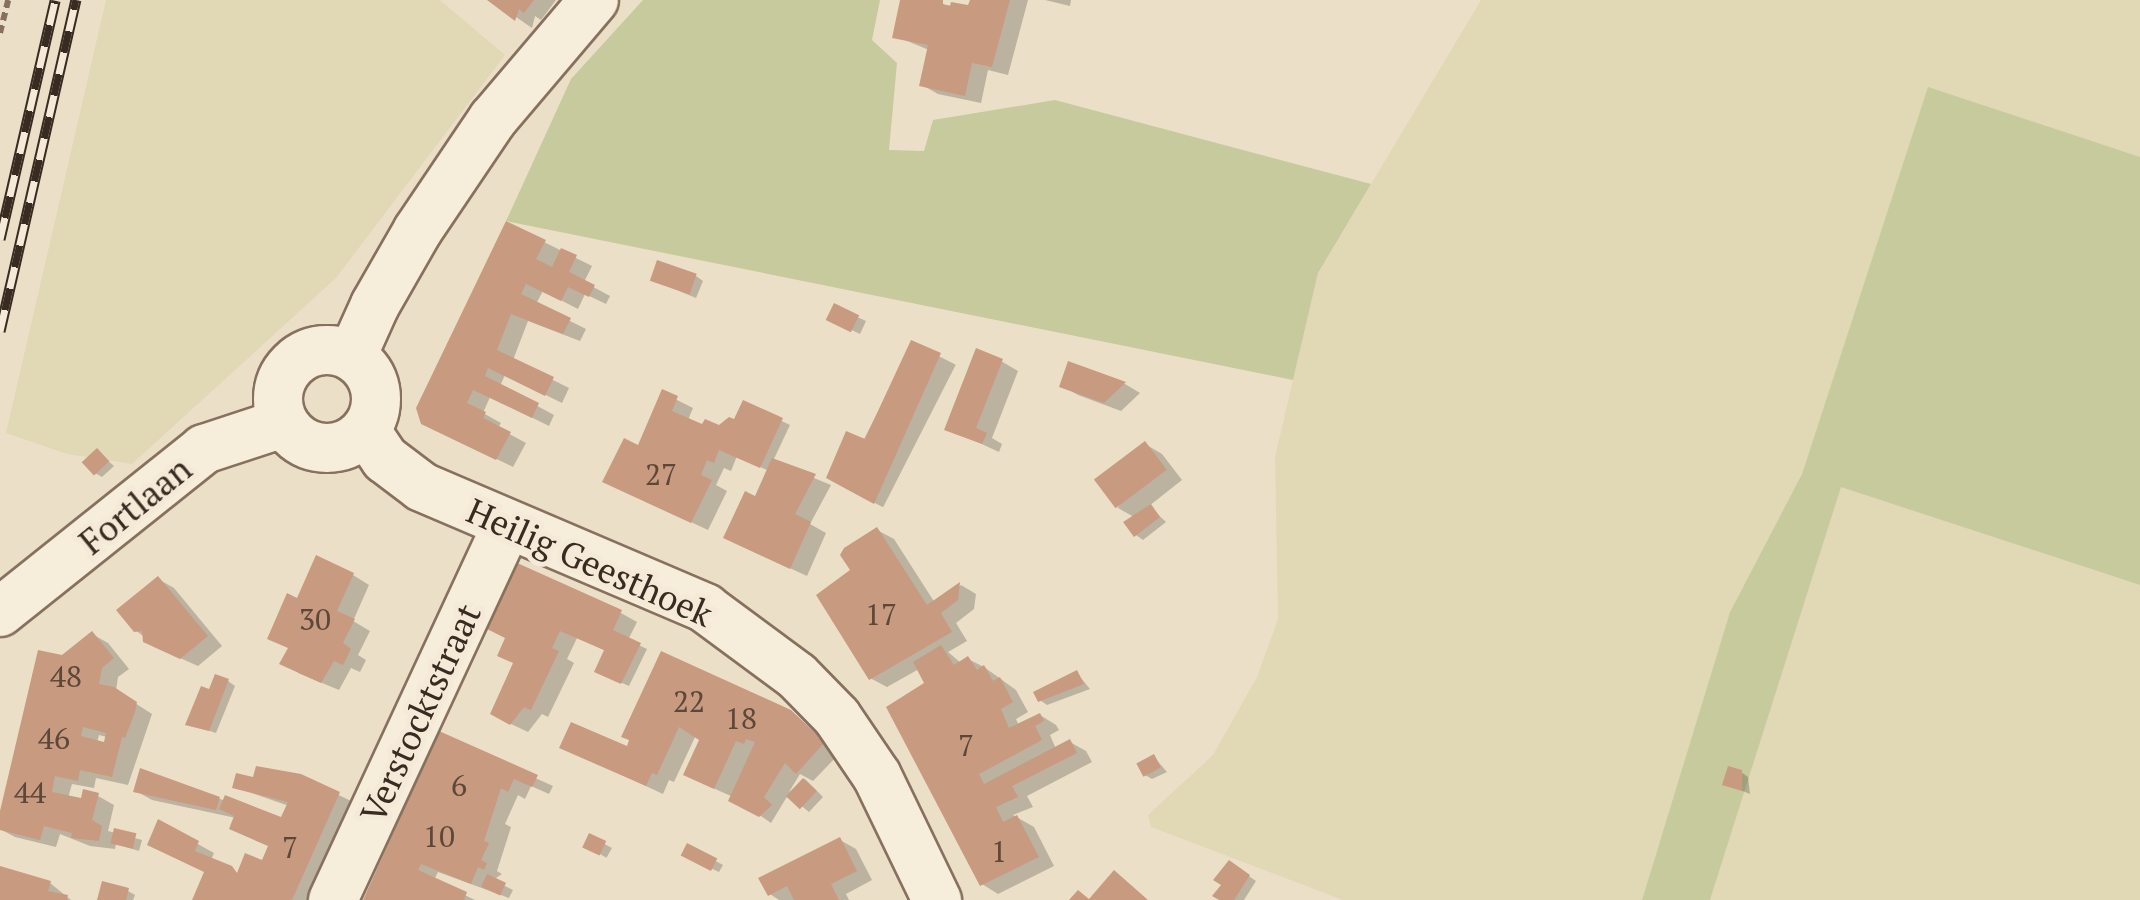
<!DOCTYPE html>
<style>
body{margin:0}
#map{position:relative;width:2140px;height:900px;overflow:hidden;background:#ecdfc8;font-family:"PT Serif",serif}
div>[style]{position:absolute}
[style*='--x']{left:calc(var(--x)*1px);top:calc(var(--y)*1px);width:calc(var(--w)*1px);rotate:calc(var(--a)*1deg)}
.farmland>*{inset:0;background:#e1d8b6}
.green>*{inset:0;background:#c7ca9c}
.shadow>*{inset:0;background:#0003;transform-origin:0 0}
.building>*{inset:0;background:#c89a80;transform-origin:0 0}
.path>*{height:6px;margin-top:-3px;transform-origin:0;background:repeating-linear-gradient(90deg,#87715e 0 8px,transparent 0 13px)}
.roads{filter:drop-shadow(2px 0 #87715e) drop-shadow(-2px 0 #87715e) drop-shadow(0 2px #87715e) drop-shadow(0 -2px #87715e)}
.minor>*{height:48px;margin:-24px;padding:0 24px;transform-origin:24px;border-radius:24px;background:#f7eddb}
.minor>.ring{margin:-24px;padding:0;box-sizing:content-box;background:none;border:48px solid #f7eddb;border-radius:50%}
.rail>*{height:11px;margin-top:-5.5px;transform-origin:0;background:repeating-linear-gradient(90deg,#f4ead7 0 22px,#382b21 0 44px);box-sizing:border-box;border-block:2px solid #382b21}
span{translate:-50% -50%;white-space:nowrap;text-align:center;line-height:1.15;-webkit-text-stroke:10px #f4ead7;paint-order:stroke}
.number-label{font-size:30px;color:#5c4739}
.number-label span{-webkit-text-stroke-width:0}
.street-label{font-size:35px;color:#382b21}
</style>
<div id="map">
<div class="farmland">
<i style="clip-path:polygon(106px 0,440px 0,505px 55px,336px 278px,132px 464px,67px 454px,6px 433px)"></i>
<i style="clip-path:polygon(1481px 0,2140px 0,2140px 157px,1928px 88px,1802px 474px,1730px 612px,1642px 900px,1343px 900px,1151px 827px,1148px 815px,1213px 755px,1257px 677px,1278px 619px,1275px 457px,1318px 273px)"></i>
<i style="clip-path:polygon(1841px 486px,2140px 585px,2140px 900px,1710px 900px)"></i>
</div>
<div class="green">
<i style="clip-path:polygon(643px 0,880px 0,872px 40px,897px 63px,889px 150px,924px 151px,933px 120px,1055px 100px,1371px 184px,1318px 273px,1293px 380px,506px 221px,571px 79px)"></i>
<i style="clip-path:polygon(1928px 87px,2140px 157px,2140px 585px,1841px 487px,1710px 900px,1642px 900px,1730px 612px,1802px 474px)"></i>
</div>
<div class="shadow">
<i style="clip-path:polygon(491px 0,556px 0,541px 20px,535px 16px,532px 28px)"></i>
<i style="clip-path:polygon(903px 0,970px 8px,972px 0,1028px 0,1008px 75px,988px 70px,981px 103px,938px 94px,922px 85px,929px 50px,895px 36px)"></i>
<i style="clip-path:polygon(1045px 0,1071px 0,1070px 6px)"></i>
<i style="clip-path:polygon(544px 242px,592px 266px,584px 282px,610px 296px,606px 304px,585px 294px,578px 309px,543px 291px,536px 304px,586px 329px,580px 341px,528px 321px,513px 360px,569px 388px,562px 403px,505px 375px,500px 386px,554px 415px,549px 426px,490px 397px,483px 413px,501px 423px,498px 428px,526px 443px,513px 467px,441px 432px)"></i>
<i style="clip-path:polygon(696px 276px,703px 281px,696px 298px,660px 283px)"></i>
<i style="clip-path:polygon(835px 307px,866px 321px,860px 334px,837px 323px)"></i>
<i style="left:913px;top:343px;width:48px;height:160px;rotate:27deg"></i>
<i style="clip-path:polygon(1001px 361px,1018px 371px,992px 438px,1002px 444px,999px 452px,947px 428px)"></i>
<i style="clip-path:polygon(1069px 365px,1125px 384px,1140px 393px,1121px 411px,1078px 395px,1062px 386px)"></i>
<i style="clip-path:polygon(663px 393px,693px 408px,688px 420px,704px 427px,735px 423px,744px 403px,790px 425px,773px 461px,831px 485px,810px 524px,826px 533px,807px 576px,742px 546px,769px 471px,737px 456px,731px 471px,724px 468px,716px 485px,727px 491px,708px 530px,622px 490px)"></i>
<i style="clip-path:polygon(1145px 444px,1162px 454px,1182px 480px,1149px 506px,1166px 522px,1143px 540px,1136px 535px,1134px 517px,1118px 508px)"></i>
<i style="clip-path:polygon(97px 451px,114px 466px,102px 477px,95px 473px)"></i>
<i style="clip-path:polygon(877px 530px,894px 539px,935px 603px,961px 585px,976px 594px,974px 609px,956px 623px,967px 641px,948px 652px,961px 663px,968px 659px,984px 667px,1016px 690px,1028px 712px,1016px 719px,1019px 726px,1040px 715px,1056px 725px,1059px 730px,1050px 735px,1056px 749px,1070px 742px,1086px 751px,1092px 762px,1027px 796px,1033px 807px,1013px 815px,1034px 827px,1054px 866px,998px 894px,982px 884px,928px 683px,919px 669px,887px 687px,870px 678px,854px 570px)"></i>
<i style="clip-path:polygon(353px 575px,369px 585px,353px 621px,370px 631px,358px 655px,366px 660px,360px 672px,351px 668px,339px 690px,298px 673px,290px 648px,298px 601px)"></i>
<i style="clip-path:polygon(158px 579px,174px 588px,222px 646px,198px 666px,162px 650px,135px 630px)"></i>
<i style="clip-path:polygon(621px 613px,637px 622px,628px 640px,647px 649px,629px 686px,604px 675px,606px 651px,577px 638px,567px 659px,574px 663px,548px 717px,542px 714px,528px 732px,509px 723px,515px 664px,508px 638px)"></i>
<i style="clip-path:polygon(evenodd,92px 634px,108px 643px,129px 669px,118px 677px,116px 691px,152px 714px,128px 785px,96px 778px,94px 788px,72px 784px,68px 798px,83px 801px,98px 796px,114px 805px,108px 831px,142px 840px,139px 851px,116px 844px,115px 849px,90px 846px,60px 834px,56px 847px,15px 837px,0 829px,62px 658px,92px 634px,99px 735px,107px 737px,106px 745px,97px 743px,99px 735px)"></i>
<i style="clip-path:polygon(663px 655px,790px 712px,840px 753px,813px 781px,800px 774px,789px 792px,805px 779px,823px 797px,809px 812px,788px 795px,771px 823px,733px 797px,702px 783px,702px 739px,696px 735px,674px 782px,669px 780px,663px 794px,562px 747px,628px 750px)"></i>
<i style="clip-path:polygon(1077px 673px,1090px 689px,1047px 705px,1040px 700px)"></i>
<i style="clip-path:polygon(228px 681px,235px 686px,216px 733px,188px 724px,210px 692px)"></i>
<i style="clip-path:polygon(440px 735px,553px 786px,549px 794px,531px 786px,525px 799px,518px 795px,505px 824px,511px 827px,497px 871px,502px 874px,493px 880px,513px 890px,509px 898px,438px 872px,434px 880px,475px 900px,366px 900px)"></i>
<i style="clip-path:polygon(1154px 757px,1167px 772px,1152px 779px,1145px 775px)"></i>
<i style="clip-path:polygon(141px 772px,282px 820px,289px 806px,235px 787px,255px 780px,300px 776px,355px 803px,312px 900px,194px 900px,206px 873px,160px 823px,214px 853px,211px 860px,239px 874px,263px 864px,271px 847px,236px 818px,152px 800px,136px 791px)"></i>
<i style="clip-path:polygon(1741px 772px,1748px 777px,1750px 794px,1725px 784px)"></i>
<i style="left:590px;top:836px;width:25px;height:11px;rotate:29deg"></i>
<i style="clip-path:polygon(840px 840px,856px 849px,872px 880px,846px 894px,849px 900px,779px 900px,770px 894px)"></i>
<i style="clip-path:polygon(688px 846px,723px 865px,719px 872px,691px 859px)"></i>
<i style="clip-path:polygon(1237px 868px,1256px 881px,1244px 900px,1223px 900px)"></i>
<i style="clip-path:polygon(0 869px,50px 883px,71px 900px,0 900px)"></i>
<i style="clip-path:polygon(128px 891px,135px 895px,133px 900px,100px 900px)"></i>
</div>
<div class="building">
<i style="clip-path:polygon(487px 0,534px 0,524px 13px,519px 9px,515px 21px)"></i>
<i style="clip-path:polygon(900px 0,943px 0,943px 4px,950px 6px,951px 2px,968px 5px,970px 0,1010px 0,992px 67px,972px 63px,965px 96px,919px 86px,928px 45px,892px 38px)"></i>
<i style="clip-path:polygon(506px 221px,546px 240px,536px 259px,552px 267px,561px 248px,577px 255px,569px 272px,595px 285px,589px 297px,568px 287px,561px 301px,526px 284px,521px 294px,571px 318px,563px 334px,511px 314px,497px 350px,554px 377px,545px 396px,488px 368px,485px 376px,539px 403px,532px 418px,473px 390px,467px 403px,486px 412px,483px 418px,511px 432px,496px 460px,421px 424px,416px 408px)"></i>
<i style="left:657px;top:260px;width:42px;height:22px;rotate:19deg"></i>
<i style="left:834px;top:303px;width:28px;height:19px;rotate:26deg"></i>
<i style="clip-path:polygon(911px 340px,941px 353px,874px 504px,826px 478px,846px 431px,865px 439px)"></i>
<i style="clip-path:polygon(976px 348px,1003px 359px,976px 428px,987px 433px,982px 444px,944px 430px)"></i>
<i style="clip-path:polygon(1068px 361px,1126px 382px,1104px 403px,1059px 387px)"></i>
<i style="clip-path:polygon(662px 389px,678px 396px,672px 411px,702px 424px,705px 419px,719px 425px,729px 417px,734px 419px,743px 400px,783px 418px,760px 468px,719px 450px,714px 463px,707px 460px,701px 475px,712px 480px,691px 523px,602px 482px,624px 438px,638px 445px)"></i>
<i style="left:1145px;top:441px;width:36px;height:64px;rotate:53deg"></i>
<i style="left:97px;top:448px;width:18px;height:21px;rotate:47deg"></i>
<i style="clip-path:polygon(772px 458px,816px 474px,795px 514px,811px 522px,790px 569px,723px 538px,745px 491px,755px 496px)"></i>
<i style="clip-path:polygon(1151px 504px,1160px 517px,1134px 537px,1123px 522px)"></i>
<i style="clip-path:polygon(877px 527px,927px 605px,960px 582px,958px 600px,941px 613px,952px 632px,869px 680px,816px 595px,850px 570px,840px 555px,844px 548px)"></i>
<i style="clip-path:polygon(316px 555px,354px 573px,337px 611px,355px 619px,343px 643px,351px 649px,343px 665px,334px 661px,321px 683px,279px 664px,288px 648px,267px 639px,287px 593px,297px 598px)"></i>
<i style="clip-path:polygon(515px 562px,622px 610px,613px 630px,641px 643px,621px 684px,594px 672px,604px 650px,560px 631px,552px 648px,559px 651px,531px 710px,524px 707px,510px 725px,490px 714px,513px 663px,497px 656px,505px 638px,485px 628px)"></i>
<i style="clip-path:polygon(158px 576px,208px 636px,180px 659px,143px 642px,142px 631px,134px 632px,116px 610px)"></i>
<i style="clip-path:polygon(evenodd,92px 631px,114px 658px,102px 668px,99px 684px,114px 687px,137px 702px,135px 712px,125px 738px,122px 737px,112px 777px,80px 770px,78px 781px,55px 776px,52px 792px,81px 798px,83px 789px,99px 793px,92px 820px,102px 826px,99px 841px,71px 838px,72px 833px,44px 826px,40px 840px,0 830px,0 811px,38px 650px,62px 655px,92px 631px,83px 727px,106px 733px,104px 742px,81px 736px,83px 727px)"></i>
<i style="clip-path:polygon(941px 645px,954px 665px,968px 656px,977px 670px,984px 665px,993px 681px,1000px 677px,1013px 702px,1001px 709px,1009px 728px,1040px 713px,1044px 721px,1035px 726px,1042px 740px,979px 774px,984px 784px,1070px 739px,1077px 753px,1012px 786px,1018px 797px,996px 807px,1003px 822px,1017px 815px,1039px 857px,980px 886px,886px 707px,924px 683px,913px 662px)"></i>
<i style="clip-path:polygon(661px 651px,791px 710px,825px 742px,796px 774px,785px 763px,764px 797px,772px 805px,759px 817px,728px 801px,755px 742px,746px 739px,744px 744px,736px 741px,714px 789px,683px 775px,699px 740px,679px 727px,657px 775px,652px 773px,646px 786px,559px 748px,571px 722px,627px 746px,629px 740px,621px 737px)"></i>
<i style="clip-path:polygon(1077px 670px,1084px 684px,1038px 702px,1033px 692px)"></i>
<i style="clip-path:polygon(215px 674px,229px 679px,209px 731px,185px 725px,201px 686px,209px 689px)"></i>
<i style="clip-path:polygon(439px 731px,538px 775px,532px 787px,514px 779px,508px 792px,501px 788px,484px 841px,489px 843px,481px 860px,487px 863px,484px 870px,478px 867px,471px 884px,421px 864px,418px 870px,467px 892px,464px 900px,363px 900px)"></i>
<i style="left:1154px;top:754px;width:15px;height:20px;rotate:62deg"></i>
<i style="clip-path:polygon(256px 766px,301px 774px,340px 792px,292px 900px,192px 900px,204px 872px,147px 845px,158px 819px,199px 841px,195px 851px,232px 866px,237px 873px,245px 853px,262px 860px,268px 846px,229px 829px,234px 816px,219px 809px,225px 795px,281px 817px,288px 802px,232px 788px,236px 773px,253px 777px)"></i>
<i style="clip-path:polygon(1728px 766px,1742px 770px,1742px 791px,1722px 785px)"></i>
<i style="clip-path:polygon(140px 768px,220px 797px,216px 810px,133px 792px)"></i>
<i style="left:803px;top:778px;width:19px;height:25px;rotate:43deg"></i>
<i style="left:114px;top:828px;width:23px;height:16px;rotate:13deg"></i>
<i style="left:589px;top:833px;width:19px;height:16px;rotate:25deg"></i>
<i style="clip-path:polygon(840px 837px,857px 871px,831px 884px,839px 900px,794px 900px,787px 886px,768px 896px,758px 878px)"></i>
<i style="left:687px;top:843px;width:34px;height:14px;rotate:27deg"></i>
<i style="clip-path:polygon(1229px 860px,1250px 875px,1234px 900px,1219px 900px,1212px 896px,1221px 885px,1213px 880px)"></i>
<i style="clip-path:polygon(0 866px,51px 881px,48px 891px,68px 895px,67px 900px,0 900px)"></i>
<i style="clip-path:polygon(1114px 870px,1148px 900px,1069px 900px,1078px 890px,1089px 899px)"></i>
<i style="left:487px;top:874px;width:21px;height:14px;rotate:25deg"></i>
<i style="clip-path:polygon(102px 881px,129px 888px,126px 900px,97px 900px)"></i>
</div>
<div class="path">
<i style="--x:0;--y:33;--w:34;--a:-76"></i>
</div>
<div class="roads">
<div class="minor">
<i class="ring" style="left:278px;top:350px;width:50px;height:50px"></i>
<i style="--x:352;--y:356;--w:56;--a:-65.7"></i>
<i style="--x:375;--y:305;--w:86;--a:-60.2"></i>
<i style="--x:418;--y:230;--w:134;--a:-56"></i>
<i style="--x:493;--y:119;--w:156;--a:-49.7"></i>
<i style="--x:366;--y:431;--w:34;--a:56"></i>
<i style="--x:385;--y:459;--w:46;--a:37.1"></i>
<i style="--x:422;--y:487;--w:308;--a:23.1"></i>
<i style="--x:705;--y:608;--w:114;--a:36.5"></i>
<i style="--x:797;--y:676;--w:57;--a:45.7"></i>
<i style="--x:837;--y:717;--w:71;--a:55.9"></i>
<i style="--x:877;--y:776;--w:138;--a:64.2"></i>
<i style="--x:0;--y:612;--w:261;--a:-38.6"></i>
<i style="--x:204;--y:449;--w:83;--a:-18.2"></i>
<i style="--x:333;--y:900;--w:413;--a:-65.1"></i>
</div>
</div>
<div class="rail">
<i style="--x:0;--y:239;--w:245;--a:-77"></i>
<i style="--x:0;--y:331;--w:340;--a:-77.1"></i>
</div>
<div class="number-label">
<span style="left:661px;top:474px">27</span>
<span style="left:881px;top:614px">17</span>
<span style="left:315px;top:619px">30</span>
<span style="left:66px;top:676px">48</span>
<span style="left:689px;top:701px">22</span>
<span style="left:741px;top:718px">18</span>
<span style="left:54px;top:738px">46</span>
<span style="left:966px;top:745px">7</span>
<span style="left:459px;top:785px">6</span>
<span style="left:30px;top:792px">44</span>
<span style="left:439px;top:836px">10</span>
<span style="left:290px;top:847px">7</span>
<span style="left:999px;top:851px">1</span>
</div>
<div class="street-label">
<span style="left:135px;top:505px;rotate:-39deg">Fortlaan</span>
<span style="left:590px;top:562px;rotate:24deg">Heilig Geesthoek</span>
<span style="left:420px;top:713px;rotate:-65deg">Verstocktstraat</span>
</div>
</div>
